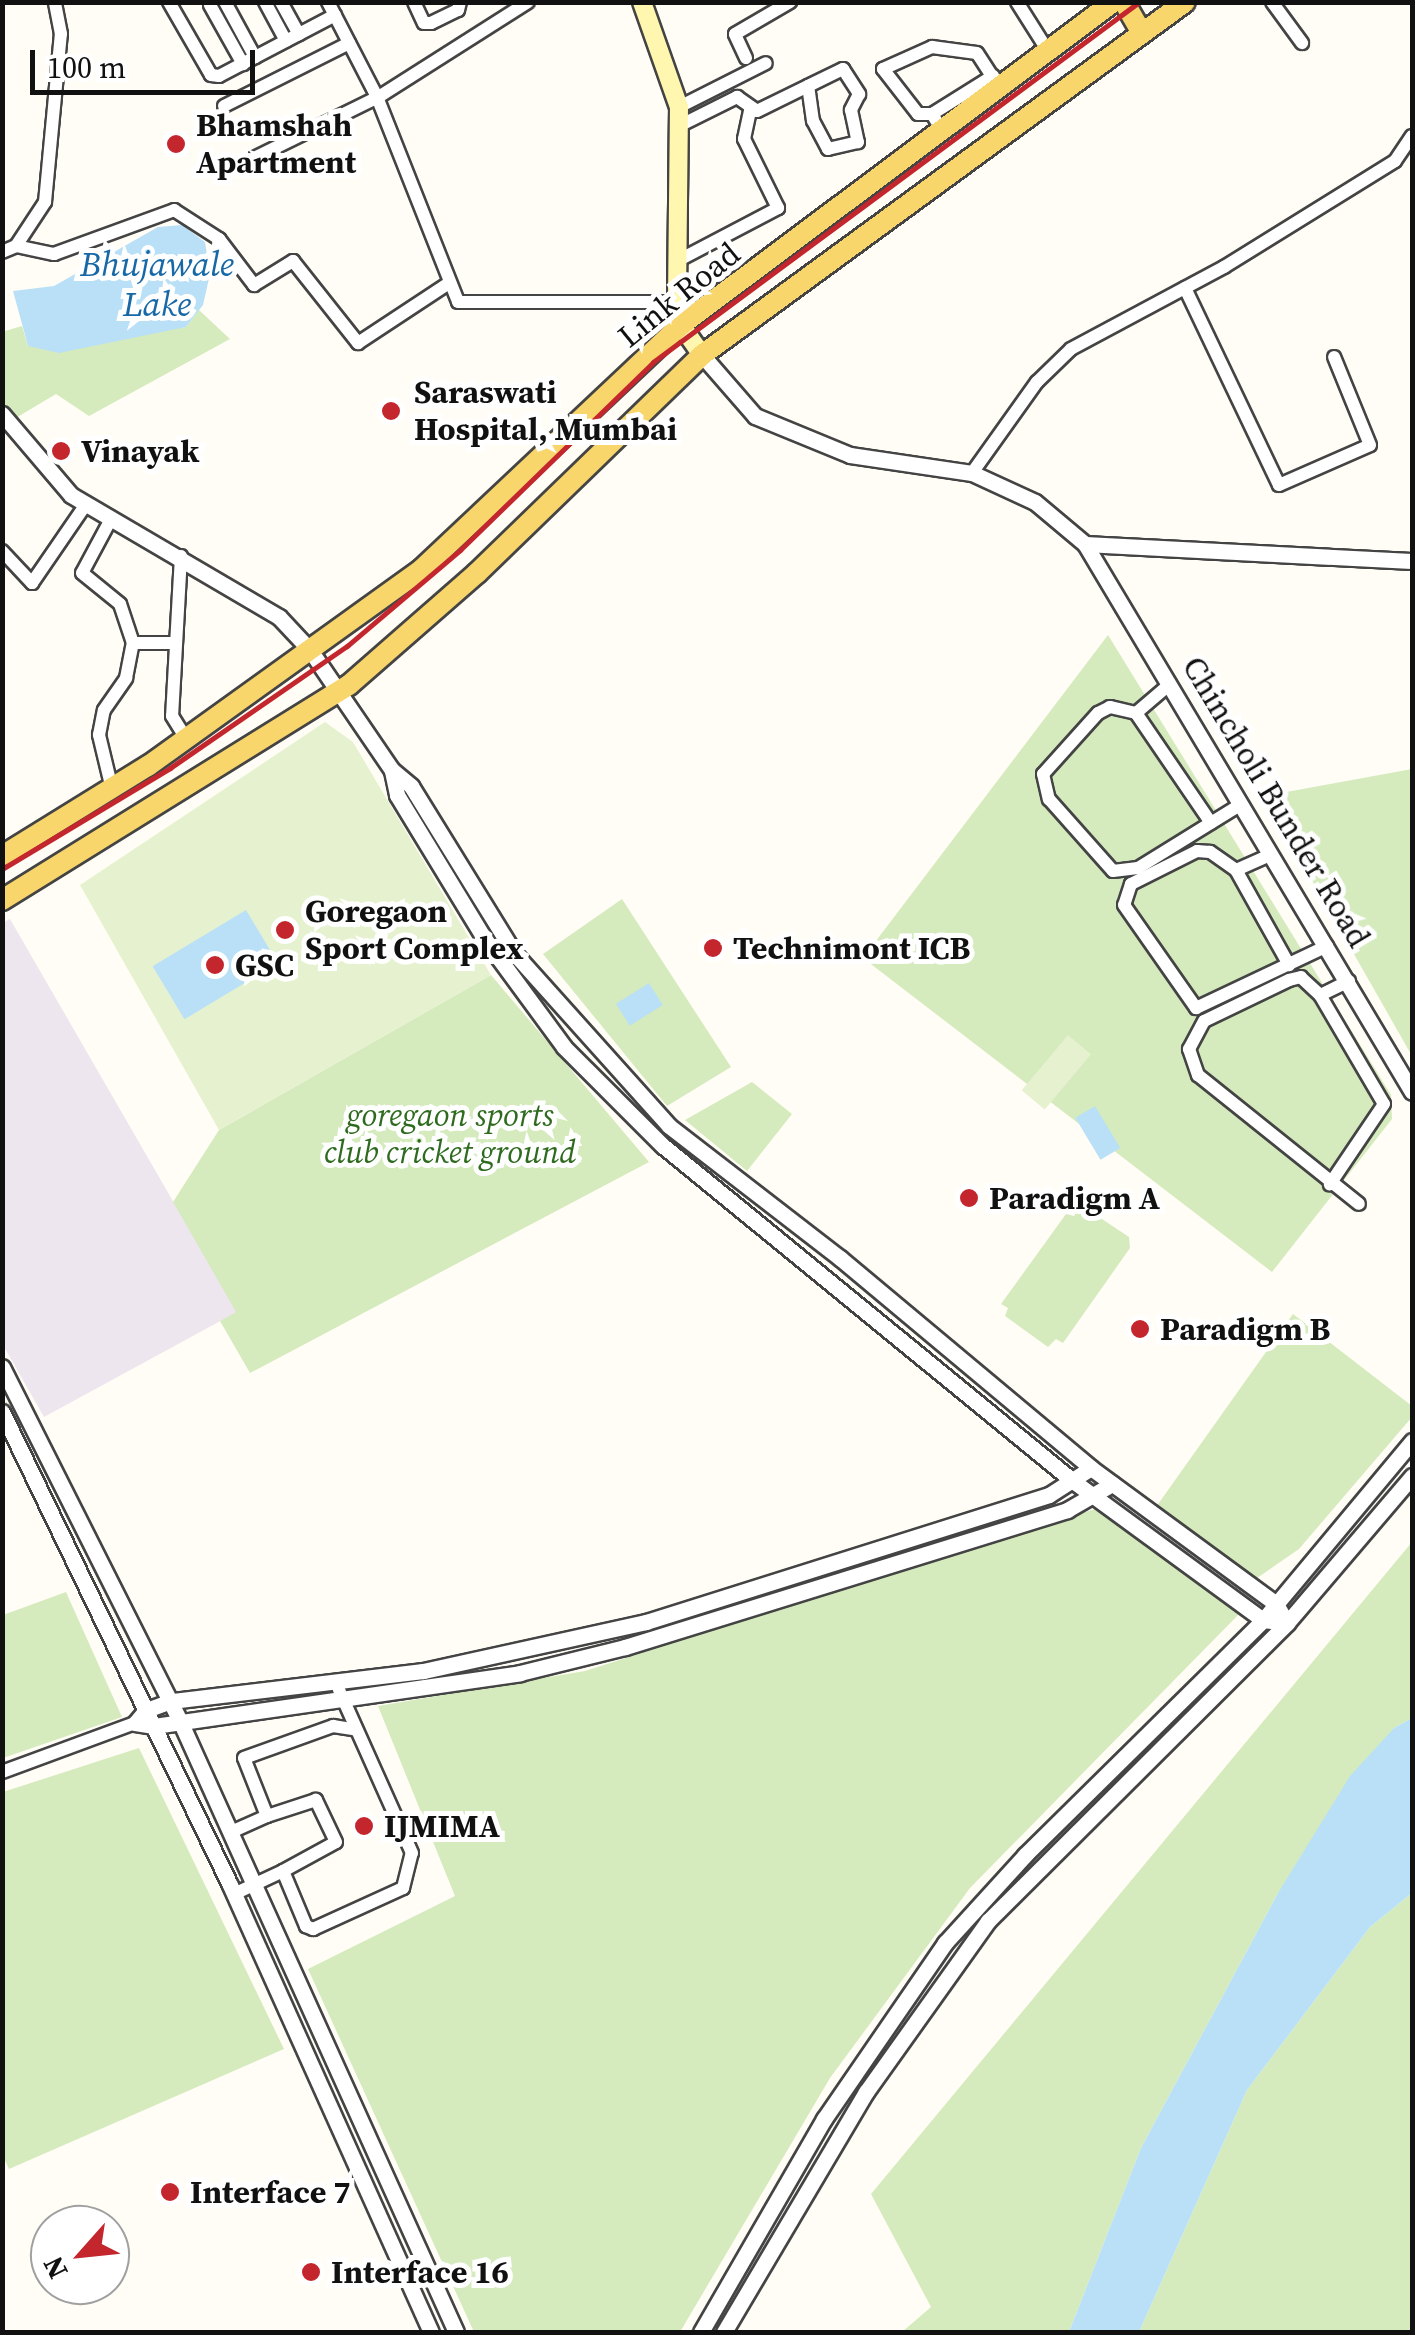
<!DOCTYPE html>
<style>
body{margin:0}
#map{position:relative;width:1415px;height:2335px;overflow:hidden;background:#fffdf5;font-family:"Source Serif 4",serif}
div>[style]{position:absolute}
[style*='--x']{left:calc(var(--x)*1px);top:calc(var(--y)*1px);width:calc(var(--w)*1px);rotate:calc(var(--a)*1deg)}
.industrial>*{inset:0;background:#eee6ef}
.green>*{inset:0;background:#d5ebbd}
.pitch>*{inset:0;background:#e6f2cf;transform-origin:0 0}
.water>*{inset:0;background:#b9e0f7;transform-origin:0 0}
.roads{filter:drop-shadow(2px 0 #444) drop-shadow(-2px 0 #444) drop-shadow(0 2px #444) drop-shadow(0 -2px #444)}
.minor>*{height:12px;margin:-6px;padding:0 6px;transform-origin:6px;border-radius:6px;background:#fff}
.tertiary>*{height:15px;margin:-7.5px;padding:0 7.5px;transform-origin:7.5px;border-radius:7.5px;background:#fff}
.secondary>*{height:18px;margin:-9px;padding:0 9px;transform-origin:9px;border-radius:9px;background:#fff6b0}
.primary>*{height:20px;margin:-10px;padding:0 10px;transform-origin:10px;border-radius:10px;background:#f9d66b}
.rail>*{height:5px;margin:-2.5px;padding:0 2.5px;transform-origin:2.5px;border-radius:2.5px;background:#c4262e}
.dots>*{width:28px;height:28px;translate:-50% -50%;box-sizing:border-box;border:5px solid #fff;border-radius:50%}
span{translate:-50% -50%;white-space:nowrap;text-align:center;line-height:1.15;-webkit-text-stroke:10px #fff;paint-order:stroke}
.poi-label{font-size:32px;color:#111;font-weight:700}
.left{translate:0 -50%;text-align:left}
.street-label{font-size:32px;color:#111}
.park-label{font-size:32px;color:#2f6b1f;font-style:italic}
.water-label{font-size:35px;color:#1768a6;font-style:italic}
.frame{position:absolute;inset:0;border:5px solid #111;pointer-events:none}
.north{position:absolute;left:30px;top:2205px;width:100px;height:100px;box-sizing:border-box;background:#fff;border:2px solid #a0a0a0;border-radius:50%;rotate:243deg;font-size:28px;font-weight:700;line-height:40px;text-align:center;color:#111}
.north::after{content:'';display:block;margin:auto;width:35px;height:45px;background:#c4262e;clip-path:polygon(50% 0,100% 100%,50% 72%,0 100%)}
.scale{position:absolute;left:30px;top:50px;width:225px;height:45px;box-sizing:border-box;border:5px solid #111;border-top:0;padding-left:12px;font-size:30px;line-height:35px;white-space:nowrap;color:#111;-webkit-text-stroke:8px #fff;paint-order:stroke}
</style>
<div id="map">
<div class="industrial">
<i style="clip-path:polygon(10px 919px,237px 1312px,44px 1417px,3px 1345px,2px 923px)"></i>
</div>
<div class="green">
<i style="clip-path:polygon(199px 310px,230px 339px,89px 416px,56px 394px,14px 419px,3px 405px,2px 332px,22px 326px,28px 346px,186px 327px)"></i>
<i style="clip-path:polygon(1108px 635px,1391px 1095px,1392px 1119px,1272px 1272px,863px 958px)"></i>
<i style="clip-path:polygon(1412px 769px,1412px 1056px,1264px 796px)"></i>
<i style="clip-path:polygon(622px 899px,731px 1067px,667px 1106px,543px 954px)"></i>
<i style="clip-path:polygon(491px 975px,649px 1162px,250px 1373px,220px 1321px,236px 1312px,173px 1202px,219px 1130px)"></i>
<i style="clip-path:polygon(752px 1082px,792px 1114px,747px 1171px,685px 1120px)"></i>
<i style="clip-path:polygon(1081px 1205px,1129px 1237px,1130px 1248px,1063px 1343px,1056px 1339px,1048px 1347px,1005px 1316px,1008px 1308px,1001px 1304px,1066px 1214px,1074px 1216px)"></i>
<i style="clip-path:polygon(1293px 1314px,1412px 1406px,1412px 1417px,1299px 1549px,1257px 1578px,1156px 1507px)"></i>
<i style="clip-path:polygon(1095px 1509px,1241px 1612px,970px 1888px,830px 2078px,680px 2332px,474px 2332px,308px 1969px,455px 1896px,378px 1706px,585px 1671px)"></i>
<i style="clip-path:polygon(1412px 1542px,1412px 1718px,1394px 1728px,1278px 1893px,1141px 2148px,1069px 2332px,902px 2332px,931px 2307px,871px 2194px)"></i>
<i style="clip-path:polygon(66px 1592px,122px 1717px,3px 1758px,3px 1615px)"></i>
<i style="clip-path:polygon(139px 1748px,284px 2049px,9px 2169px,2px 2154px,3px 1792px)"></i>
<i style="clip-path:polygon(1412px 1893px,1412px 2332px,1139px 2332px,1247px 2090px,1370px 1927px)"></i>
</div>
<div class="pitch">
<i style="clip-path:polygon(325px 722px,353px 742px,491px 975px,219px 1130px,80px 885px)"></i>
<i style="left:1068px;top:1035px;width:30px;height:72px;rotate:40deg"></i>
</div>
<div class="water">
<i style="clip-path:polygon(182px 225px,205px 242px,210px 274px,203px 305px,186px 327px,59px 353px,28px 346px,13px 291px,54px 286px,158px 227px)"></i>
<i style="left:246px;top:910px;width:62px;height:109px;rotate:59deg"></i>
<i style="left:649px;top:983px;width:26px;height:39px;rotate:58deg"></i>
<i style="left:1095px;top:1106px;width:49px;height:23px;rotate:59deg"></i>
<i style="clip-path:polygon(1412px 1718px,1412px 1893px,1370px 1927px,1247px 2090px,1139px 2332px,1069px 2332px,1141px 2148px,1278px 1893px,1350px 1776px,1394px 1728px)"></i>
</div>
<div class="roads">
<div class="minor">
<i style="--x:169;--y:2;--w:84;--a:60.1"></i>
<i style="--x:211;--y:75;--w:8;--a:7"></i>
<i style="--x:219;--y:76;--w:131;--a:-27.7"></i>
<i style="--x:225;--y:2;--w:63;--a:61.4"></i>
<i style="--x:265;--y:2;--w:44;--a:61.7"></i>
<i style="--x:281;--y:2;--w:37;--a:61"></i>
<i style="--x:328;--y:2;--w:107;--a:62.7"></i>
<i style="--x:377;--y:97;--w:220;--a:68.4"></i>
<i style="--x:458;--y:302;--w:219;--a:0"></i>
<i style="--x:414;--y:2;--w:23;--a:65"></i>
<i style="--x:424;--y:23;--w:7;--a:0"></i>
<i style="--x:431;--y:23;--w:30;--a:-26"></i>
<i style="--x:458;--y:10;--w:8;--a:-76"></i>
<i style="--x:1017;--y:2;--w:58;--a:57.7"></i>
<i style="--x:1272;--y:2;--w:51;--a:53.8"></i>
<i style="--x:210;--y:5;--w:68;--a:60.8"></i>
<i style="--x:746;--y:58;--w:26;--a:-115"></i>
<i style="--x:735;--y:34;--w:64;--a:-30.2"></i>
<i style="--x:224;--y:106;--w:140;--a:-26.7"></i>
<i style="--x:679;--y:107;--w:97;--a:-26.8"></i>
<i style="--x:932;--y:114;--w:72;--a:-31.9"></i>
<i style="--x:681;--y:125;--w:63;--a:-26.6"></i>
<i style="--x:737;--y:97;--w:24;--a:35"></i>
<i style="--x:757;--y:111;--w:57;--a:-26.1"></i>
<i style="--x:808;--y:86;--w:39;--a:-26"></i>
<i style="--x:843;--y:69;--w:30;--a:57"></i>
<i style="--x:859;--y:94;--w:18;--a:117"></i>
<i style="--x:851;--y:110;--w:33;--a:78"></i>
<i style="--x:858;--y:142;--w:31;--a:167"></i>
<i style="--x:828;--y:149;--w:32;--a:-118"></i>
<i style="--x:813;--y:121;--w:35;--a:-98"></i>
<i style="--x:942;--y:130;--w:19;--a:-122"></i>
<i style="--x:932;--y:114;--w:14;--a:180"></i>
<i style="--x:918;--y:114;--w:57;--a:-127.9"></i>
<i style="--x:883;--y:69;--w:54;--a:-24.2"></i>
<i style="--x:932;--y:47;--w:45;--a:7.6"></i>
<i style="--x:977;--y:53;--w:40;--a:57.1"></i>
<i style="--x:242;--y:164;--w:154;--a:-26.2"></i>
<i style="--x:380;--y:96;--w:175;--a:-32.4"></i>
<i style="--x:16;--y:246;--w:39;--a:12"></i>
<i style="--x:54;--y:254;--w:128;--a:-20.1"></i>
<i style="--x:174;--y:210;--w:54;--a:32.8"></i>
<i style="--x:219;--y:239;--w:58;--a:52.7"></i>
<i style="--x:254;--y:285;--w:46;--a:-31.6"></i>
<i style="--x:293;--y:261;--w:105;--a:51.6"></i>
<i style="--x:358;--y:343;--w:109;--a:-33.4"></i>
<i style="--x:2;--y:252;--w:15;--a:-23"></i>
<i style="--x:16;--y:246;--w:53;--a:-56.6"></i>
<i style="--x:45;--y:202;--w:169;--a:-84.6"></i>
<i style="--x:61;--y:34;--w:33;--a:-101"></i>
<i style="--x:679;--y:260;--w:112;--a:-27.7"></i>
<i style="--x:778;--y:208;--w:77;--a:-116.2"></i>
<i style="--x:744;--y:139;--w:30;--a:-78"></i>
<i style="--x:1185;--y:288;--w:218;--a:64.5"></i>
<i style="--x:1279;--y:485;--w:99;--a:-23.7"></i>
<i style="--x:1370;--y:445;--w:95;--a:-112.2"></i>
<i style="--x:972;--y:473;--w:112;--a:-54.5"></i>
<i style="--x:1037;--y:382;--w:47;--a:-44.1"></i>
<i style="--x:1071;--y:349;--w:174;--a:-28.2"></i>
<i style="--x:1224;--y:267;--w:201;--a:-31.8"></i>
<i style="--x:1395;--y:161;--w:30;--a:-56"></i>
<i style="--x:111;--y:519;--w:61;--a:118.2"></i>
<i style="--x:82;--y:573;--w:49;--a:39.2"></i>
<i style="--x:120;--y:604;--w:41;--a:71.6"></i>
<i style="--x:2;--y:551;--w:44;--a:46.8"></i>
<i style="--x:32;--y:583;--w:96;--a:-55.6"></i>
<i style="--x:181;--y:556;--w:160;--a:93.2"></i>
<i style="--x:172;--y:716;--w:28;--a:58"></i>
<i style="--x:1170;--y:684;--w:45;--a:139.5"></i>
<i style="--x:1136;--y:713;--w:27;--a:-167"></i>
<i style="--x:1110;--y:707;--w:13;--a:153"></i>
<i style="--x:1098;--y:713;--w:82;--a:132"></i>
<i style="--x:1043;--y:774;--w:26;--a:77"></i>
<i style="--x:1049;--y:799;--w:96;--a:48.4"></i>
<i style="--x:1113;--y:871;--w:25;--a:-7"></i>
<i style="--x:1138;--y:868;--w:120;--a:-31.7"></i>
<i style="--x:1136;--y:713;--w:133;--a:55.7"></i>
<i style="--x:112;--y:789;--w:56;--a:-103.5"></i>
<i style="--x:99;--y:735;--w:25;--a:-79"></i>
<i style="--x:104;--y:710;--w:39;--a:-55"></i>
<i style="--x:126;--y:678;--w:36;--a:-79"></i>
<i style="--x:133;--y:643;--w:43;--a:0"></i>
<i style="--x:1270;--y:855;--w:37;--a:156"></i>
<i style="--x:1236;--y:870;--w:32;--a:-145"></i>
<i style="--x:1210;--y:852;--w:13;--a:-176"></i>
<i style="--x:1197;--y:851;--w:74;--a:153.4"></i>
<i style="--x:1131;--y:884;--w:22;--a:108"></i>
<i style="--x:1124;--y:905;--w:126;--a:55"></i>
<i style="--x:1196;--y:1008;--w:145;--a:-25.3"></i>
<i style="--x:1236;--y:870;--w:109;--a:60.8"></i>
<i style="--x:1349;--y:981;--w:32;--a:154"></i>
<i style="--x:1320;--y:995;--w:26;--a:-137"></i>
<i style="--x:1301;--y:977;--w:12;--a:166"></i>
<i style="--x:1289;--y:980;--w:94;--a:154.2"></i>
<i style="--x:1204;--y:1021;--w:32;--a:118"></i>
<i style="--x:1189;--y:1049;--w:28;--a:71"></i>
<i style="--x:1198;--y:1075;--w:206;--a:38.7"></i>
<i style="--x:1320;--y:995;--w:126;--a:59.6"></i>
<i style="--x:1384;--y:1104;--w:97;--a:124"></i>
<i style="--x:2;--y:1772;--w:142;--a:-20.2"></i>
<i style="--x:231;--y:1832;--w:39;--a:-24"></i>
<i style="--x:283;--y:1871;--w:60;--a:-28.7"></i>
<i style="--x:336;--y:1842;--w:47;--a:-115.5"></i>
<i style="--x:316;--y:1800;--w:52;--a:161.9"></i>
<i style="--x:267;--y:1816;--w:62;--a:-111.6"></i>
<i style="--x:244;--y:1758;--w:95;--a:-19.8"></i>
<i style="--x:333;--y:1726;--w:20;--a:9"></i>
<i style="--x:234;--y:1894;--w:54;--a:-25.1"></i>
<i style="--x:283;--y:1871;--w:60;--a:67.3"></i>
<i style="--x:306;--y:1926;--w:8;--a:23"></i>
<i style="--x:313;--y:1929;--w:99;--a:-24.5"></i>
<i style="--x:403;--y:1888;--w:36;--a:-76"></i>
<i style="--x:412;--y:1853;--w:179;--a:-114.1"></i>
</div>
<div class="tertiary">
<i style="--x:702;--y:355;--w:81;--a:49"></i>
<i style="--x:755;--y:416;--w:103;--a:22.3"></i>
<i style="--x:850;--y:455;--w:123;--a:8.4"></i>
<i style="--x:972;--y:473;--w:69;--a:24.7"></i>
<i style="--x:1035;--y:502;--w:65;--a:40"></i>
<i style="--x:1085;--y:544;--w:638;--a:59.17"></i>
<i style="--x:2;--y:414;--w:106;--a:49.6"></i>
<i style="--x:71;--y:495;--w:241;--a:30.4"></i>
<i style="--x:279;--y:617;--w:45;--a:46.8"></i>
<i style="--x:310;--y:650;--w:145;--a:55.7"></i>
<i style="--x:392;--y:770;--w:25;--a:40"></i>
<i style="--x:411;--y:786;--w:196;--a:58.3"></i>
<i style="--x:514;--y:953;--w:232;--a:48.1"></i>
<i style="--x:669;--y:1126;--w:216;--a:37.7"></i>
<i style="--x:840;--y:1258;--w:327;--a:39.9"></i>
<i style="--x:1091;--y:1468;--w:230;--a:36.3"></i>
<i style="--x:1276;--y:1604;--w:22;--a:60"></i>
<i style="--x:1085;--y:544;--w:327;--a:3"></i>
<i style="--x:392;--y:771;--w:25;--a:78"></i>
<i style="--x:397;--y:795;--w:167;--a:58.7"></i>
<i style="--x:484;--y:938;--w:135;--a:53.7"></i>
<i style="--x:564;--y:1047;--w:139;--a:45"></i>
<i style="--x:662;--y:1145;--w:531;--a:39.27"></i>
<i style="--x:1073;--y:1481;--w:235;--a:36.2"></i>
<i style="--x:1263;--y:1620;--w:24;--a:7"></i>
<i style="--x:2;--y:1367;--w:396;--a:63.3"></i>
<i style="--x:180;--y:1721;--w:670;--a:65.69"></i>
<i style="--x:2;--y:1412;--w:525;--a:64.26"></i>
<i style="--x:230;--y:1885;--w:490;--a:65.8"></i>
<i style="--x:1091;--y:1468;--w:50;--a:147.3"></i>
<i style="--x:1049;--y:1495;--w:423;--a:162.5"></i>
<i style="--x:646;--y:1622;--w:228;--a:167.6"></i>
<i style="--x:423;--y:1671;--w:254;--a:173.2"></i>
<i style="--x:171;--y:1701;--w:27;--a:160"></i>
<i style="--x:146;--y:1710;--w:17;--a:130"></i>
<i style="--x:135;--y:1723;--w:19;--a:9"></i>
<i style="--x:154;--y:1726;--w:370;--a:-8.2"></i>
<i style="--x:520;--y:1673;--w:108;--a:-13.9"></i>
<i style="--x:625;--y:1647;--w:463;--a:-17.2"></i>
<i style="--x:1067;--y:1510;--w:52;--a:-30"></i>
<i style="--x:701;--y:2332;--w:246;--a:-60"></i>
<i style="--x:824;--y:2119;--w:214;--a:-55.5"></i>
<i style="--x:945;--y:1943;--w:119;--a:-47.7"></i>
<i style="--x:1025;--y:1855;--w:334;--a:-44.6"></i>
<i style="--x:1263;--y:1620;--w:233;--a:-50.2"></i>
<i style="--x:724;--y:2332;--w:279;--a:-59.4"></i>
<i style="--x:866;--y:2092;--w:210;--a:-54.5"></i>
<i style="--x:988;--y:1921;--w:422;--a:-44.9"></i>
<i style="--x:1287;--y:1623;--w:193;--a:-49.6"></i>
</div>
<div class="secondary">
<i style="--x:642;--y:2;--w:111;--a:70.6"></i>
<i style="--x:679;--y:107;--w:195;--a:90.6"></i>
<i style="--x:677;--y:302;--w:23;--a:80"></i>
<i style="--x:681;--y:325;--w:37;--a:55"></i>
</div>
<div class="primary">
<i style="--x:1124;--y:2;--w:36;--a:60"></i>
<i style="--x:2;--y:856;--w:172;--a:-31.7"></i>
<i style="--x:148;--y:766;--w:337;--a:-35.7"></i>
<i style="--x:422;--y:569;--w:356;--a:-43.3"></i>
<i style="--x:681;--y:325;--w:539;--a:-36.78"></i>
<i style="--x:2;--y:900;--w:408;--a:-31.8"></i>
<i style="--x:349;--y:685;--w:170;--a:-41.2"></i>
<i style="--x:477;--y:573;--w:313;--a:-44.1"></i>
<i style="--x:702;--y:355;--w:598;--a:-36.16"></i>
</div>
</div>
<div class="rail">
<i style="--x:2;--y:869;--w:196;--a:-31"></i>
<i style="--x:170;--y:768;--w:215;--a:-34.6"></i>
<i style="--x:347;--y:646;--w:148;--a:-40.3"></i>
<i style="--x:460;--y:550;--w:269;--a:-44.2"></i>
<i style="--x:653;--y:362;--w:605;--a:-36.53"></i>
</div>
<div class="dots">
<i style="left:176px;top:144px;background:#c4262e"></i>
<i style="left:391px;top:411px;background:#c4262e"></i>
<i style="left:61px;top:451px;background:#c4262e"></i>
<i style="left:285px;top:930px;background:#c4262e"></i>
<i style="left:713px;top:948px;background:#c4262e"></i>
<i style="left:215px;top:965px;background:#c4262e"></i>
<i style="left:969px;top:1198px;background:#c4262e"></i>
<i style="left:1140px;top:1329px;background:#c4262e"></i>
<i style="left:364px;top:1826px;background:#c4262e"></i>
<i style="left:170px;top:2192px;background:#c4262e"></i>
<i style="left:311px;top:2272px;background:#c4262e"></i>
</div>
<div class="poi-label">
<span class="left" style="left:196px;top:144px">Bhamshah<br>Apartment</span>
<span class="left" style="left:414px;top:411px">Saraswati<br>Hospital, Mumbai</span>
<span class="left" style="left:81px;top:451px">Vinayak</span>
<span class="left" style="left:305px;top:930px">Goregaon<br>Sport Complex</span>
<span class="left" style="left:733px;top:948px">Technimont ICB</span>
<span class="left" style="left:235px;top:965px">GSC</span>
<span class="left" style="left:989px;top:1198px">Paradigm A</span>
<span class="left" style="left:1160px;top:1329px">Paradigm B</span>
<span class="left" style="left:384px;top:1826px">IJMIMA</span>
<span class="left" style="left:190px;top:2192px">Interface 7</span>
<span class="left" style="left:331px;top:2272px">Interface 16</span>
</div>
<div class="street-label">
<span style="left:679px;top:295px;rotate:-39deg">Link Road</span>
<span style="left:1276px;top:802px;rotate:59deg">Chincholi Bunder Road</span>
</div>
<div class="park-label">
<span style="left:450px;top:1134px">goregaon sports<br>club cricket ground</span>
</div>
<div class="water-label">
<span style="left:157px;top:284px">Bhujawale<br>Lake</span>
</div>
<div class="frame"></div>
<div class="north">N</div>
<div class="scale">100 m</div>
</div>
